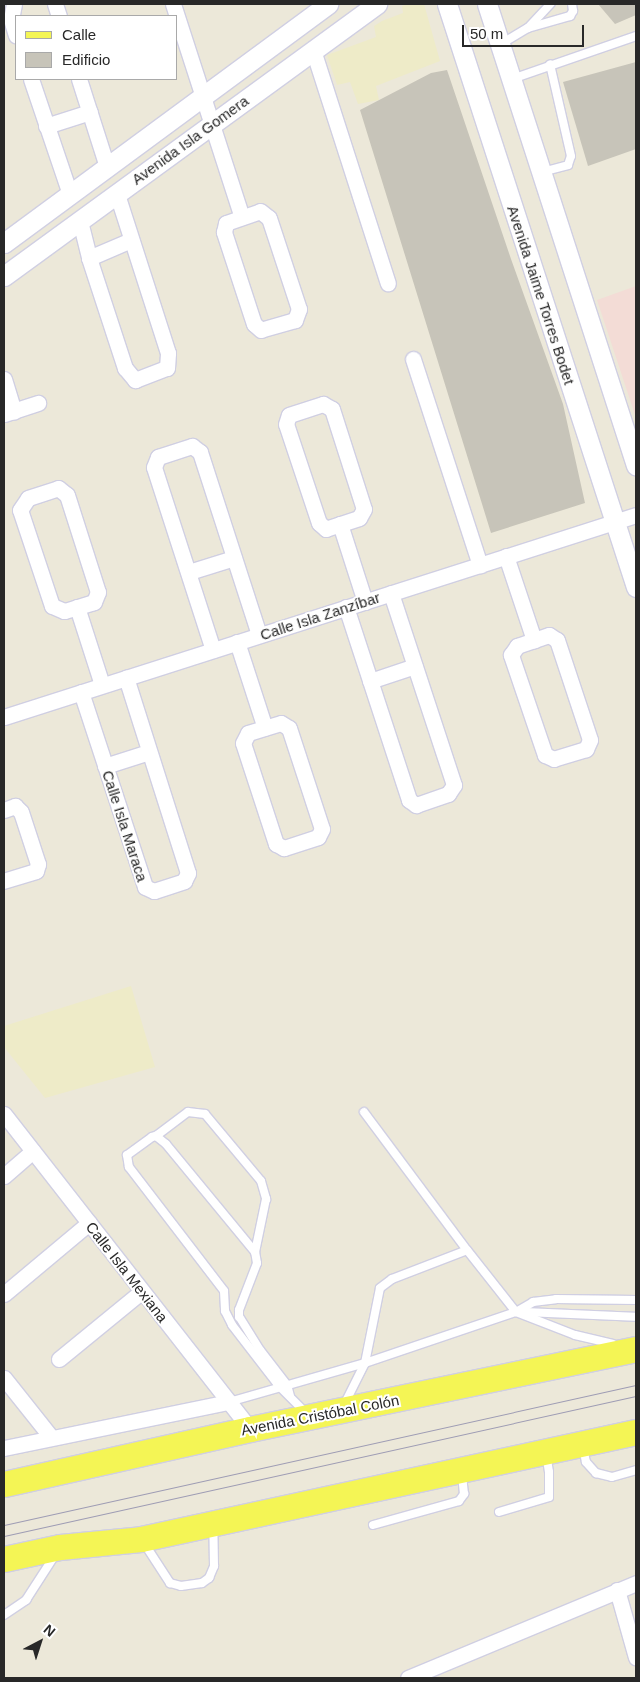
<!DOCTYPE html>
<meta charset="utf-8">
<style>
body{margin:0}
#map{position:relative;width:640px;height:1682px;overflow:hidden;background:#ece8d9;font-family:Helvetica,sans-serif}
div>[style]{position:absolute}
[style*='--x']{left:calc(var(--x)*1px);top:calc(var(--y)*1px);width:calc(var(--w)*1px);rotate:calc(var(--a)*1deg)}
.education>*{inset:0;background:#eeebc8}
.medical>*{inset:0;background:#f3dcd6}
.building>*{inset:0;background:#c7c4b9}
.roads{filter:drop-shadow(1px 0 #d0cfe2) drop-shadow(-1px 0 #d0cfe2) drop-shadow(0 1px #d0cfe2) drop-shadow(0 -1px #d0cfe2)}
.service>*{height:8px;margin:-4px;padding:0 4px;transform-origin:4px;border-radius:4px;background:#fff}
.minor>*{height:15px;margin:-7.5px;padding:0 7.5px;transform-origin:7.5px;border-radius:7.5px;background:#fff}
.tertiary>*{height:19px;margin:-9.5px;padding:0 9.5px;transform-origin:9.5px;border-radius:9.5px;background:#fff}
.primary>*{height:25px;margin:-12.5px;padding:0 12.5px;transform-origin:12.5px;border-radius:12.5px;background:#f4f555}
.tram>*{height:1px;margin:-0.5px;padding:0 0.5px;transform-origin:0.5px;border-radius:0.5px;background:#9e9cb4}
span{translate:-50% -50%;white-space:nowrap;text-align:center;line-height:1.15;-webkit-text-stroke:4px #fff;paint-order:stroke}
.street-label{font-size:15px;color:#282828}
.frame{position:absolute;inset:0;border:5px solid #282828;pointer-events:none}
.legend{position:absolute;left:15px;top:15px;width:162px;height:65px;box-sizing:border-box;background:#fff;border:1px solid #a9a9a9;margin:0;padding:6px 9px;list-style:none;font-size:15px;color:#282828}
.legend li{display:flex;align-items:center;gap:10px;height:25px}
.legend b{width:25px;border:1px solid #a9a9a9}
.north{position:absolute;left:15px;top:1617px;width:50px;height:50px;-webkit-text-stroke:4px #fff;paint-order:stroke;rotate:40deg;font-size:14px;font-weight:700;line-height:20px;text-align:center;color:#282828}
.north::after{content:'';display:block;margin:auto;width:18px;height:22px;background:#282828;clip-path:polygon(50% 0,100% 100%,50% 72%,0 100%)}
.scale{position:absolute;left:462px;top:25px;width:122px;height:22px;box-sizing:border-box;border:2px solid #282828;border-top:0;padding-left:6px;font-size:15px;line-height:18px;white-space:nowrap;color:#282828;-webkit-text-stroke:4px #fff;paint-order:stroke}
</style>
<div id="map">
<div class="education">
<i style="clip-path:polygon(409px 4px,424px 4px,440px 61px,376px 86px,379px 100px,358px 104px,350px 82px,337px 85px,327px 55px,376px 37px,374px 26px,382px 21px,403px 13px,402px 6px)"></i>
<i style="clip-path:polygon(131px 986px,155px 1067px,45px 1098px,4px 1047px,4px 1026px)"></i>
</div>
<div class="medical">
<i style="clip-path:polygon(636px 286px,636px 418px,597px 300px)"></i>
</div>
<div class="building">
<i style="clip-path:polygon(598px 4px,636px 4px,636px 15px,615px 24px)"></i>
<i style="clip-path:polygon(636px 62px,636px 149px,588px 166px,563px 82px)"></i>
<i style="clip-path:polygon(447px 70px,511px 259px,563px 404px,585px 503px,491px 533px,360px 110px,431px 73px)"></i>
</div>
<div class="roads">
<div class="service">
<i style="--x:528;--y:28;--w:44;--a:-15.9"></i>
<i style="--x:570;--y:16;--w:6;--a:-59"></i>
<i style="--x:573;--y:11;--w:7;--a:-98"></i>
<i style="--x:501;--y:44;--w:31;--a:-31"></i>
<i style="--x:528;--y:28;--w:33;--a:-47"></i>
<i style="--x:512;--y:79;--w:131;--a:-19.1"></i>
<i style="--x:542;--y:172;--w:27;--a:-15"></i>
<i style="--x:568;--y:165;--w:9;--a:-72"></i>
<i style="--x:571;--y:156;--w:94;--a:-102.9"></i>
<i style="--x:364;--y:1112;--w:172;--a:53.3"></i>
<i style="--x:156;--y:1136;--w:40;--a:-37"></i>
<i style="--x:188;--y:1112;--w:17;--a:7"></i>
<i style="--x:205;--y:1114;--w:87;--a:50.1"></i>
<i style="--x:261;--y:1181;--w:19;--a:74"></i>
<i style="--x:266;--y:1199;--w:54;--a:101.7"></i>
<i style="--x:523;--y:1312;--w:113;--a:2.5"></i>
<i style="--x:290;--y:1396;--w:11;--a:-105"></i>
<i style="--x:287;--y:1385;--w:44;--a:-127.6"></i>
<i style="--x:260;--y:1350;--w:39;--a:-122"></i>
<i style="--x:239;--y:1317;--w:7;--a:-90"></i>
<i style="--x:239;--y:1310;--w:50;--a:-69"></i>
<i style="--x:257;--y:1263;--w:11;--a:-100"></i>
<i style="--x:255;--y:1252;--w:140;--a:-129.5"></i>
<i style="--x:166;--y:1144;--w:13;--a:-141"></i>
<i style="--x:156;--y:1136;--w:4;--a:166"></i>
<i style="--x:152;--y:1137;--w:31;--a:144"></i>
<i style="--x:127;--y:1155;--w:12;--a:81"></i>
<i style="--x:129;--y:1167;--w:156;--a:52.5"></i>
<i style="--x:224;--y:1291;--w:20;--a:87"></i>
<i style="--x:225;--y:1311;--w:16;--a:63"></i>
<i style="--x:232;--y:1325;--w:78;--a:52.3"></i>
<i style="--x:280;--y:1387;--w:35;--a:45"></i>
<i style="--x:229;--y:1402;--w:141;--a:-16"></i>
<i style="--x:365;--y:1363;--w:159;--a:-18.7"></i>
<i style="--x:516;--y:1312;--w:20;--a:-30"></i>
<i style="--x:533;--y:1302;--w:23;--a:-7"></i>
<i style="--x:556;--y:1299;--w:80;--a:0.7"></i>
<i style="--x:345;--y:1403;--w:45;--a:-63.4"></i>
<i style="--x:365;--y:1363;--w:76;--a:-78.7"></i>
<i style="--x:380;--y:1288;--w:15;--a:-37"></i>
<i style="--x:392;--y:1279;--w:80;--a:-21.1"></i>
<i style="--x:467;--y:1250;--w:79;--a:51.7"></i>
<i style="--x:516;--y:1312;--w:63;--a:21.3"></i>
<i style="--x:575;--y:1335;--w:39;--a:13"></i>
<i style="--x:583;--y:1448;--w:14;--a:78"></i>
<i style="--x:586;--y:1462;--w:15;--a:48"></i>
<i style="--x:596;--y:1473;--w:16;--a:14"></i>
<i style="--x:612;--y:1477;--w:25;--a:-16"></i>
<i style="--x:499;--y:1512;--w:52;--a:-16.7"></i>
<i style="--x:549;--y:1497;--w:25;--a:-90"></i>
<i style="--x:549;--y:1472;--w:18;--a:-99"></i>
<i style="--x:373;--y:1525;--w:89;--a:-15.6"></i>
<i style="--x:459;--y:1501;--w:9;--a:-54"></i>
<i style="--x:464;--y:1494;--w:20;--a:-96"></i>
<i style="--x:144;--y:1543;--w:48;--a:57"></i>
<i style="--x:170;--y:1583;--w:11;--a:15"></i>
<i style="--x:181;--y:1586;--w:21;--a:-8"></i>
<i style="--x:202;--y:1583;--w:9;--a:-36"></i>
<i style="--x:209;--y:1578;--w:13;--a:-67"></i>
<i style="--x:214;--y:1566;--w:39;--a:-91"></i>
<i style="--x:4;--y:1615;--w:27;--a:-34"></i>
<i style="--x:26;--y:1600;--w:54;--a:-57.2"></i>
</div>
<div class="minor">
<i style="--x:14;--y:4;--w:15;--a:101"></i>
<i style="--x:11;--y:19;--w:17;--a:73"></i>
<i style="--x:55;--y:4;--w:13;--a:72"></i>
<i style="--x:173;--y:4;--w:224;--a:72.1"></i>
<i style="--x:313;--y:50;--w:245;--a:72.2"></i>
<i style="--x:31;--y:79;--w:121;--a:71.3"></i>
<i style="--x:79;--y:79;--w:92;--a:72.3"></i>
<i style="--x:46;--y:126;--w:46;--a:-17.7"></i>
<i style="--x:260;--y:211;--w:11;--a:38"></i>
<i style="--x:269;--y:218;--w:96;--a:71.8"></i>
<i style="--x:299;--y:309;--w:12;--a:110"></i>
<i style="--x:295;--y:320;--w:35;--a:164"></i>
<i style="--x:261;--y:330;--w:9;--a:-139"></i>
<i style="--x:254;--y:324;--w:97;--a:-108.1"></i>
<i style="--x:224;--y:232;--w:9;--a:-77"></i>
<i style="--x:226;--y:223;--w:36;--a:-19"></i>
<i style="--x:80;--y:221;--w:38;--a:76"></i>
<i style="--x:89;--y:258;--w:116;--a:71.9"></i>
<i style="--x:125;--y:368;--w:16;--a:50"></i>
<i style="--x:135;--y:380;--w:34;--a:-21"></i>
<i style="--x:167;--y:368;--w:15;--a:-86"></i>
<i style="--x:168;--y:353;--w:167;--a:-107.8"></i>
<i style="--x:89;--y:258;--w:46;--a:-23.2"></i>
<i style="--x:413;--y:359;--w:217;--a:72"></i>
<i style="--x:4;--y:379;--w:34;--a:73"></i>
<i style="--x:323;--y:404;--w:10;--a:29"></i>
<i style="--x:332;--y:409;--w:105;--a:72.3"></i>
<i style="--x:364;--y:509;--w:10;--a:119"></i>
<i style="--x:359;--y:518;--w:35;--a:162"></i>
<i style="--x:326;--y:529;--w:9;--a:-139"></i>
<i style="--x:319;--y:523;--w:104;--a:-108.4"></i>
<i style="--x:286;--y:424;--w:9;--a:-72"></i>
<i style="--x:289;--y:415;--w:36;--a:-18"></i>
<i style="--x:4;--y:414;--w:36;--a:-18"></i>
<i style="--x:58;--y:488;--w:11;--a:38"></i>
<i style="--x:67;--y:495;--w:102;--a:72.3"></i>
<i style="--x:98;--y:592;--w:11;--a:112"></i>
<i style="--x:94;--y:602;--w:31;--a:163"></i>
<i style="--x:64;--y:611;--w:13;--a:-157"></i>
<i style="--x:52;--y:606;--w:101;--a:-108.4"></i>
<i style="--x:20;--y:510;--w:14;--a:-56"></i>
<i style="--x:28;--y:498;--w:32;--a:-18"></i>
<i style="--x:340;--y:524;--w:82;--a:72.2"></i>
<i style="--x:506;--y:556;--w:89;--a:71.6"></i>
<i style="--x:189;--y:572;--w:47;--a:-17.3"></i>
<i style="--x:77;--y:607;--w:82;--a:72.2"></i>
<i style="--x:346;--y:607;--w:203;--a:71.9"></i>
<i style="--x:409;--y:800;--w:9;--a:36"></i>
<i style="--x:416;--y:805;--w:34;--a:-19"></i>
<i style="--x:448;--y:794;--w:11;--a:-56"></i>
<i style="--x:454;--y:785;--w:202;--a:-108.2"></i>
<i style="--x:549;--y:635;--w:9;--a:32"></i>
<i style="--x:557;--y:640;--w:105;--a:71.7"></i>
<i style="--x:590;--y:740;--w:10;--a:114"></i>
<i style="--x:586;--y:749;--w:34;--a:163"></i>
<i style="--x:554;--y:759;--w:10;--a:-156"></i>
<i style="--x:545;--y:755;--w:106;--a:-108.8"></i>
<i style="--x:511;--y:655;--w:11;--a:-56"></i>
<i style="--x:517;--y:646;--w:34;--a:-19"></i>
<i style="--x:237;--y:642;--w:90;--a:72"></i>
<i style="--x:213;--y:650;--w:192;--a:-107.9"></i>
<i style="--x:154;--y:467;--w:11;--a:-68"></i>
<i style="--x:158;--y:457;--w:36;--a:-18"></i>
<i style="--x:192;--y:446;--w:10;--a:37"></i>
<i style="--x:200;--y:452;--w:192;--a:72.1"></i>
<i style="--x:370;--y:681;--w:47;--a:-18.4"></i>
<i style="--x:81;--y:692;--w:205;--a:71.8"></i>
<i style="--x:145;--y:887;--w:10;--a:24"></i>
<i style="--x:154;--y:891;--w:32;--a:-18"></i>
<i style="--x:184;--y:881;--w:9;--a:-63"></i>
<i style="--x:188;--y:873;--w:205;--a:-107.6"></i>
<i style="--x:4;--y:717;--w:663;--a:-17.72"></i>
<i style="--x:281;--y:723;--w:9;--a:32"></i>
<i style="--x:289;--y:728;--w:106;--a:71.9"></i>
<i style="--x:322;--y:829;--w:9;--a:117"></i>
<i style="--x:318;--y:837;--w:36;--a:162"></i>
<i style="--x:284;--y:848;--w:9;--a:-153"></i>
<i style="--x:276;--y:844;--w:106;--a:-108.1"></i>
<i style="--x:243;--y:743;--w:11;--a:-63"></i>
<i style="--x:248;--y:733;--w:34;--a:-17"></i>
<i style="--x:105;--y:766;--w:46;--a:-17.7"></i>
<i style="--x:4;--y:810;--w:12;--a:-20"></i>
<i style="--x:15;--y:806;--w:8;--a:45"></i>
<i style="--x:21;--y:812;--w:55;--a:71.9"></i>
<i style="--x:38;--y:864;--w:7;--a:106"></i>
<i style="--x:36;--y:871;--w:34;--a:163"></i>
<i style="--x:4;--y:1114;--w:400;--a:52"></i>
<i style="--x:4;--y:1176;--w:38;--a:-41"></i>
<i style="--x:4;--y:1294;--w:111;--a:-39.9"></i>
<i style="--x:59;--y:1359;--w:107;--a:-39.3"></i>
<i style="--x:4;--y:1378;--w:75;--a:51.5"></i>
<i style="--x:4;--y:1448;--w:230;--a:-11.6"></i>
<i style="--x:617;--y:1590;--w:70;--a:74.2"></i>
<i style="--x:408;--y:1678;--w:247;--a:-22.6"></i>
</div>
<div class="tertiary">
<i style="--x:447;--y:4;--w:613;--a:72.04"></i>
<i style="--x:487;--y:4;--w:485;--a:72.1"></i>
<i style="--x:4;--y:243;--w:403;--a:-36.4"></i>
<i style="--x:4;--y:276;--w:462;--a:-36.1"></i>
</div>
<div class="primary">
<i style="--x:4;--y:1484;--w:252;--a:-12.6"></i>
<i style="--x:250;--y:1429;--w:394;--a:-11.7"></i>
<i style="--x:4;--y:1559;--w:57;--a:-12.1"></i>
<i style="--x:60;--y:1547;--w:81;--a:-5.6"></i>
<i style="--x:141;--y:1539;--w:506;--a:-12.2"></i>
</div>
</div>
<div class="tram">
<i style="--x:4;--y:1525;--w:647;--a:-12.49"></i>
<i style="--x:4;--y:1536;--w:647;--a:-12.49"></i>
</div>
<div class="street-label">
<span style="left:190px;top:140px;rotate:-36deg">Avenida Isla Gomera</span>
<span style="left:541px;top:295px;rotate:72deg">Avenida Jaime Torres Bodet</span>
<span style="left:320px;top:616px;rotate:-18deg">Calle Isla Zanzíbar</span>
<span style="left:125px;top:826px;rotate:72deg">Calle Isla Maraca</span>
<span style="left:127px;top:1272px;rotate:52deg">Calle Isla Mexiana</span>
<span style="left:320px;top:1415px;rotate:-11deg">Avenida Cristóbal Colón</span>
</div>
<div class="frame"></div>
<ul class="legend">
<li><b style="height:6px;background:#f4f555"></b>Calle</li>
<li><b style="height:14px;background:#c7c4b9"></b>Edificio</li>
</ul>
<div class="north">N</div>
<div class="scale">50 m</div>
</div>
